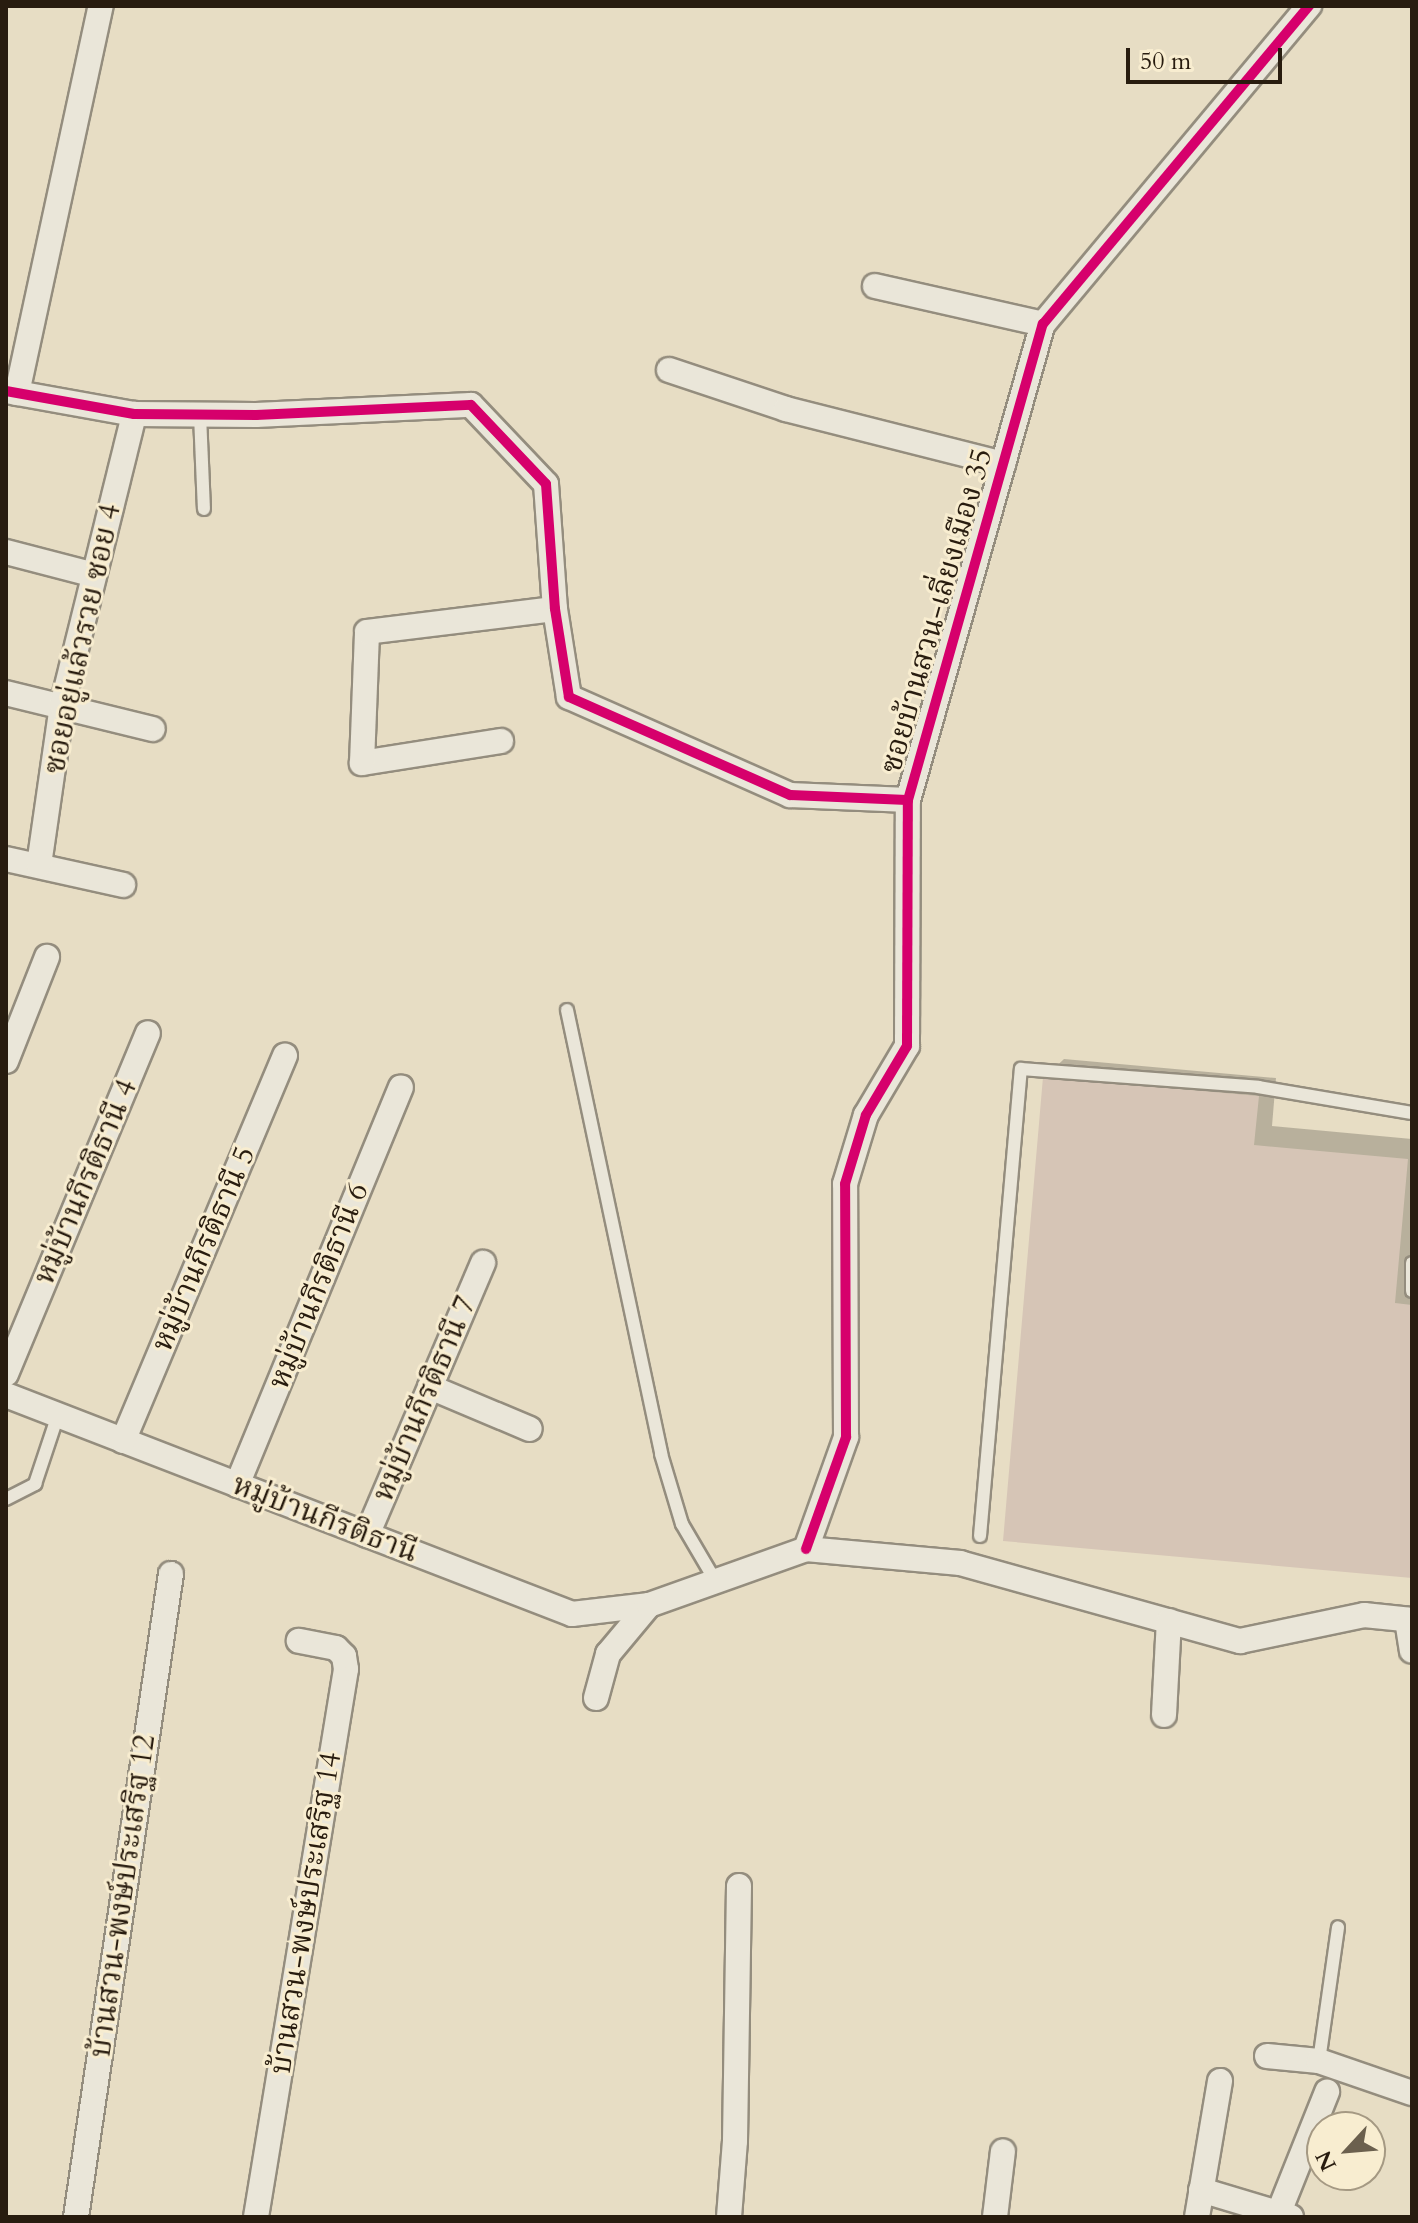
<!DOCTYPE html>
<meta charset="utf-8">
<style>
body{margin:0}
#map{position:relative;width:1418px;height:2223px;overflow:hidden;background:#e7ddc4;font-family:Cardo,"Noto Serif Thai",serif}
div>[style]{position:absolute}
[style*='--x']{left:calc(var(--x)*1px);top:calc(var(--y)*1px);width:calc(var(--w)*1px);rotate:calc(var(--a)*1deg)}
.shadow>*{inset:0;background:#0003}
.building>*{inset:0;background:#d6c5b6}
.roads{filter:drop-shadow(2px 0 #948d7e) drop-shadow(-2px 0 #948d7e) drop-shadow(0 2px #948d7e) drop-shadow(0 -2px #948d7e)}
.service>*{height:12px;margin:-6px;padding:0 6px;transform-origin:6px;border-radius:6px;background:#eae6d9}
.minor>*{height:24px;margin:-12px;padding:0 12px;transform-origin:12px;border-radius:12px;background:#eae6d9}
.cycleway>*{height:10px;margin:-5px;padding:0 5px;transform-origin:5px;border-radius:5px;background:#d6006c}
span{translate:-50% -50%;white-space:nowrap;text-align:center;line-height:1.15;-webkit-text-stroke:6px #f8edd0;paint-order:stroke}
.street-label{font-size:30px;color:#281c0f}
.frame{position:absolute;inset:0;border:8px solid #281c0f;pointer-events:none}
.north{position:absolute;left:1306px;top:2111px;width:80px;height:80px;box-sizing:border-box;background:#f8edd0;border:2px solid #a59983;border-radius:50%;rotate:244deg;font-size:22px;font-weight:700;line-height:32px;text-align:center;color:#281c0f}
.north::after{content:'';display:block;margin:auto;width:28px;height:36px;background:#6b604e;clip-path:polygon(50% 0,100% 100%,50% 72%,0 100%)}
.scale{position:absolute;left:1126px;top:48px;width:156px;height:36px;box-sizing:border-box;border:4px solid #281c0f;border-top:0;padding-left:10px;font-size:24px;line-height:28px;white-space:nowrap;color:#281c0f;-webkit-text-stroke:6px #f8edd0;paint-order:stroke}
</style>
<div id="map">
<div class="shadow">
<i style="clip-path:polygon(1064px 1059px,1276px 1078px,1272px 1126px,1412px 1139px,1412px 1576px,1045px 1077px)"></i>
</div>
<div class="building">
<i style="clip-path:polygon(1043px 1077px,1259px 1096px,1254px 1145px,1408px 1159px,1395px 1303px,1412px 1305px,1412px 1578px,1003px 1541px)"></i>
</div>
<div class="roads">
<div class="service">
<i style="--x:200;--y:415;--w:94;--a:87.6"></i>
<i style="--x:567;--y:1010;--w:454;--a:78"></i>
<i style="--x:661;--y:1454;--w:73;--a:73.3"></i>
<i style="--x:682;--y:1524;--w:67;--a:59.6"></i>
<i style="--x:1412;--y:1263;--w:28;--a:90"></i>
<i style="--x:6;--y:1499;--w:33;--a:-27"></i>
<i style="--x:35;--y:1484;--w:73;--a:-71.6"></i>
<i style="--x:980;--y:1536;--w:469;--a:-85"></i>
<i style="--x:1021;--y:1069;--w:238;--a:4.3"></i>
<i style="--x:1258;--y:1087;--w:156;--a:9.6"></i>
<i style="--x:1319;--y:2061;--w:135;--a:-81.9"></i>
</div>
<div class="minor">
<i style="--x:875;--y:286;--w:172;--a:12.7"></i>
<i style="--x:669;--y:370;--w:123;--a:18.4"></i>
<i style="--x:786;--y:409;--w:224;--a:14.2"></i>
<i style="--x:6;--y:391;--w:130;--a:10.2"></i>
<i style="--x:134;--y:414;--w:122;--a:0.5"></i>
<i style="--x:256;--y:415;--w:215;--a:-2.7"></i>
<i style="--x:471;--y:405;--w:109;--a:46.5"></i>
<i style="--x:546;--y:484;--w:125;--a:85.9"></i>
<i style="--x:555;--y:609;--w:89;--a:81"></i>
<i style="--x:569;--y:697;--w:242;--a:23.9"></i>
<i style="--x:790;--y:795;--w:118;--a:2.4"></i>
<i style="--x:17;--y:393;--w:396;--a:-77.8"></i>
<i style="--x:6;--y:552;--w:91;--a:14.6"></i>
<i style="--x:6;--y:693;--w:151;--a:13.8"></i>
<i style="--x:501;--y:741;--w:141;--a:171"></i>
<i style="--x:362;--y:763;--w:131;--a:-87.8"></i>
<i style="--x:367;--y:632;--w:189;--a:-7"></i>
<i style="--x:6;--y:859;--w:120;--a:12.5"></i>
<i style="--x:39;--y:865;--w:161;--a:-81.8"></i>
<i style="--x:62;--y:706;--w:301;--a:-76.1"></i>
<i style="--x:6;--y:1061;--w:112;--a:-68.5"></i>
<i style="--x:6;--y:1374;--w:369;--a:-67.4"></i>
<i style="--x:430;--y:1387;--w:108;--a:22.8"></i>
<i style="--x:6;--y:1395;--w:607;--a:21.15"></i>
<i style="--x:572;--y:1614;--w:78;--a:-6.7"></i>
<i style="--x:123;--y:1441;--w:418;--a:-67.2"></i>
<i style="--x:237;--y:1485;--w:430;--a:-67.6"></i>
<i style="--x:367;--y:1535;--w:296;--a:-66.9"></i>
<i style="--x:806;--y:1549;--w:119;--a:-70.3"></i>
<i style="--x:846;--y:1437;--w:253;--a:-90.2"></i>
<i style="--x:845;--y:1184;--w:72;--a:-73.1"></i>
<i style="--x:866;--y:1115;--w:80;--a:-59.3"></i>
<i style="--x:907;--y:1046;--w:246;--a:-89.8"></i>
<i style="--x:908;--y:800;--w:495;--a:-74.2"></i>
<i style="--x:1043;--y:324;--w:415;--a:-50.1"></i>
<i style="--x:1407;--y:1620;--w:31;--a:81"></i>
<i style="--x:596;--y:1698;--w:46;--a:-74.7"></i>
<i style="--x:608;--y:1654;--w:64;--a:-50.1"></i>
<i style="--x:649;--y:1605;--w:167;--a:-19.6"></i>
<i style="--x:806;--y:1549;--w:155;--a:5.2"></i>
<i style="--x:960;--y:1563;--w:291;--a:15.6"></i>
<i style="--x:1240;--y:1641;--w:127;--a:-11.8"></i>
<i style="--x:1364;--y:1615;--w:48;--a:5.9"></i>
<i style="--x:1164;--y:1715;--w:94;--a:-87"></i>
<i style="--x:1267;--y:2056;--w:52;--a:5.5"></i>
<i style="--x:1319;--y:2061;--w:98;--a:19"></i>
<i style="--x:1201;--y:2190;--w:94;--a:16.7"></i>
<i style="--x:76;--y:2217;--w:650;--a:-81.6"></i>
<i style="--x:256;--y:2217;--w:555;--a:-80.67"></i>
<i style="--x:346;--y:1669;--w:13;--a:-99"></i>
<i style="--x:344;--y:1656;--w:11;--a:-135"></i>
<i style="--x:336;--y:1648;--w:38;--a:-169"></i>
<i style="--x:729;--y:2217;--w:76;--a:-85.5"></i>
<i style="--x:735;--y:2141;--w:255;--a:-89.1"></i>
<i style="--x:995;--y:2217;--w:66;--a:-83.1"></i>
<i style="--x:1197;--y:2217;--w:138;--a:-80.4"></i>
<i style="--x:1277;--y:2217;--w:135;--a:-68.2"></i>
</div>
</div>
<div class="cycleway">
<i style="--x:6;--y:391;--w:130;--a:10.2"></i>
<i style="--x:134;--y:414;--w:122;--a:0.5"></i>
<i style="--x:256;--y:415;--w:215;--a:-2.7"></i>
<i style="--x:471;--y:405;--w:109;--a:46.5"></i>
<i style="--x:546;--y:484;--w:125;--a:85.9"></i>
<i style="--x:555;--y:609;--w:89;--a:81"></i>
<i style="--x:569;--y:697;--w:242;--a:23.9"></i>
<i style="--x:790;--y:795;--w:118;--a:2.4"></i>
<i style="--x:806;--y:1549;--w:119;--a:-70.3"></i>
<i style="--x:846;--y:1437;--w:253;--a:-90.2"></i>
<i style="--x:845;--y:1184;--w:72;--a:-73.1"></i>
<i style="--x:866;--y:1115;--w:80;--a:-59.3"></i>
<i style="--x:907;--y:1046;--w:246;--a:-89.8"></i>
<i style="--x:908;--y:800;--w:495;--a:-74.2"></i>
<i style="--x:1043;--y:324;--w:415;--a:-50.1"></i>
</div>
<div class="street-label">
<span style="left:937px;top:611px;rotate:-74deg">ซอยบ้านสวน-เลี่ยงเมือง 35</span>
<span style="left:83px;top:639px;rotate:-78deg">ซอยอยู่แล้วรวย ซอย 4</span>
<span style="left:86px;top:1182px;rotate:-67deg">หมู่บ้านกีรติธานี 4</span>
<span style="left:204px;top:1249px;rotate:-67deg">หมู่บ้านกีรติธานี 5</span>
<span style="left:319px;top:1286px;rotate:-68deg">หมู่บ้านกีรติธานี 6</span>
<span style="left:425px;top:1399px;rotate:-67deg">หมู่บ้านกีรติธานี 7</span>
<span style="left:325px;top:1519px;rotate:21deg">หมู่บ้านกีรติธานี</span>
<span style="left:123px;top:1896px;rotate:-82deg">บ้านสวน-พงษ์ประเสริฐ 12</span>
<span style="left:306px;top:1913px;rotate:-81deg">บ้านสวน-พงษ์ประเสริฐ 14</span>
</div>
<div class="frame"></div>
<div class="north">N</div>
<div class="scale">50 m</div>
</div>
